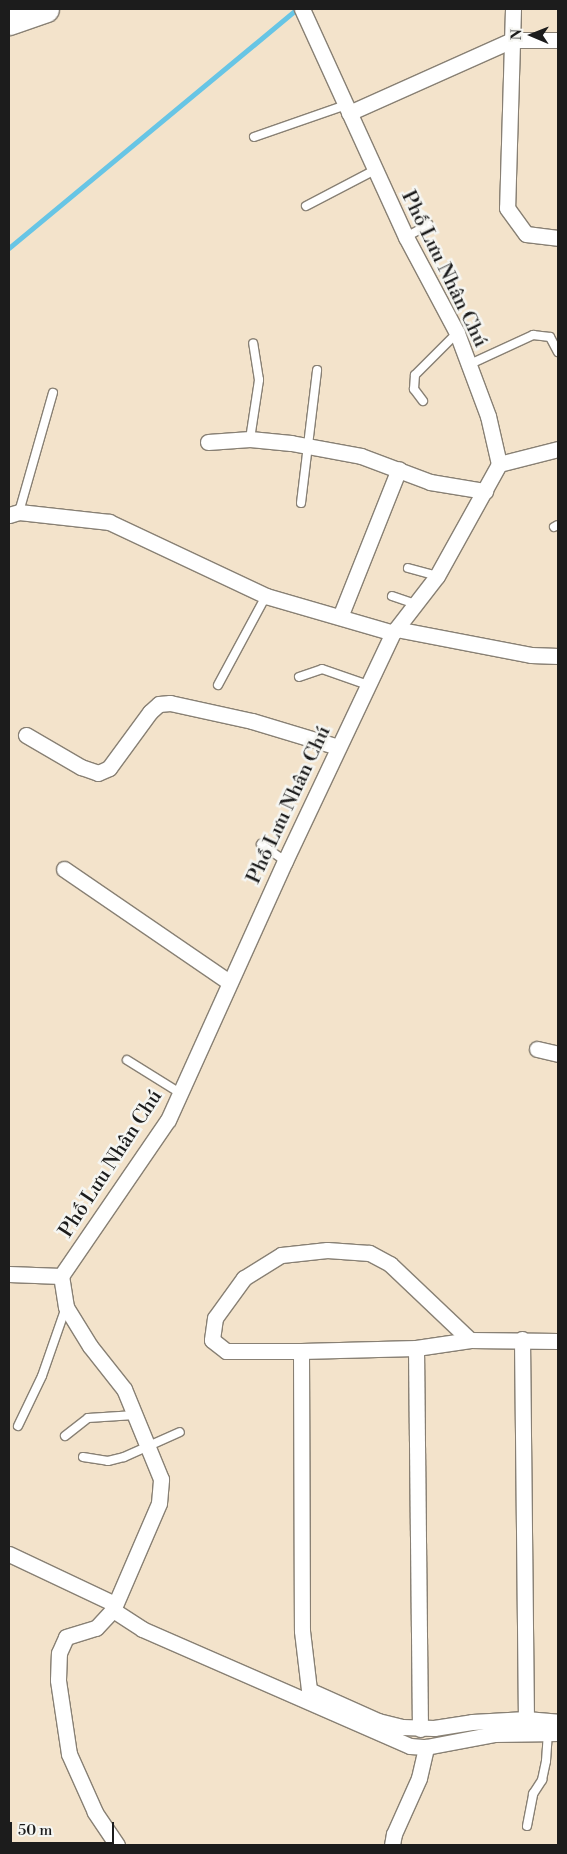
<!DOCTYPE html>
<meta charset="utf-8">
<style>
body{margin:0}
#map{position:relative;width:567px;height:1854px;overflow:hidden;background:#f3e3cb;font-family:"Libre Bodoni",serif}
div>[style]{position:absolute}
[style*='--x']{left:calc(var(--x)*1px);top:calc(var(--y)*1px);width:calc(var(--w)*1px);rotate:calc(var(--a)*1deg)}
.stream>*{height:4.5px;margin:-2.25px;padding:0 2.25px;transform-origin:2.25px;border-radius:2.25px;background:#67c5e5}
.roads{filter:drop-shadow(1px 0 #888074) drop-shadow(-1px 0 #888074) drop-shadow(0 1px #888074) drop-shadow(0 -1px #888074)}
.service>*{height:8px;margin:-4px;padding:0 4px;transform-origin:4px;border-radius:4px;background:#fff}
.minor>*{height:15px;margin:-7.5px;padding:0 7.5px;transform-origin:7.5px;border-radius:7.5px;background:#fff}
.trunk>*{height:25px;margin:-12.5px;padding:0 12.5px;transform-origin:12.5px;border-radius:12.5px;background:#fff}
span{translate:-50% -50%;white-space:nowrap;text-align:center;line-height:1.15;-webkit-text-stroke:5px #f6f6f2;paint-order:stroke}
.street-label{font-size:20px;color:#1c1c1c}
.frame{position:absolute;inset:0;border:10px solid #1c1c1c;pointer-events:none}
.north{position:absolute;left:507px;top:10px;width:50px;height:50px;-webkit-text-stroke:4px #f6f6f2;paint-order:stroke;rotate:271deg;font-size:14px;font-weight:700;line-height:20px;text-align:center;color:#1c1c1c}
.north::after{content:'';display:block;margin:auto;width:18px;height:22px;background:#1c1c1c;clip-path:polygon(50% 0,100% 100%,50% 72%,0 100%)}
.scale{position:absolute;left:10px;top:1822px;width:104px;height:22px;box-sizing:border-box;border:2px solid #1c1c1c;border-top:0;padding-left:6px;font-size:15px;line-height:18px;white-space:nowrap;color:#1c1c1c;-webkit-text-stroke:4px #f6f6f2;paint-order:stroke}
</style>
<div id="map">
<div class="stream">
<i style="--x:9;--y:248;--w:373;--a:-39.7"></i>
</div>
<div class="roads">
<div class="service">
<i style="--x:254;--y:137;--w:97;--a:-19.2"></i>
<i style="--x:306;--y:206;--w:78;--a:-27.6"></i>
<i style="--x:406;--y:237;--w:26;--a:-29"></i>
<i style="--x:468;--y:365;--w:72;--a:-24.8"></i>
<i style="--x:533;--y:335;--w:17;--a:7"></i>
<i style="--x:550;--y:337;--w:17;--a:62"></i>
<i style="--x:423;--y:401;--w:15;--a:-127"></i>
<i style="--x:414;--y:389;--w:14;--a:-86"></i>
<i style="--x:415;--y:375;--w:59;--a:-45"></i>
<i style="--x:250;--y:439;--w:60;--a:-81.3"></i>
<i style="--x:259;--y:380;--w:37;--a:-99"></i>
<i style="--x:301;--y:503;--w:134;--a:-83.1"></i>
<i style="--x:19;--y:512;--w:124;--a:-74.1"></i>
<i style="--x:554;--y:527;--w:4;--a:-27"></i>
<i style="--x:408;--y:568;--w:30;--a:15"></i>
<i style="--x:392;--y:596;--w:24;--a:19"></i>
<i style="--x:299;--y:677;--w:24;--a:-19"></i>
<i style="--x:322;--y:669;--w:49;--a:19.2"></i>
<i style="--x:218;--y:685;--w:101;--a:-61.7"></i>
<i style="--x:261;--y:844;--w:29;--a:35"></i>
<i style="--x:127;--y:1060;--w:62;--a:31.9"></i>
<i style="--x:18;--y:1426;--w:55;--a:-64.4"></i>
<i style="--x:42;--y:1376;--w:73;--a:-70.8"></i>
<i style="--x:65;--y:1436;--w:29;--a:-38"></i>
<i style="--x:88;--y:1418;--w:47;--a:-3.7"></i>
<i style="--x:83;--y:1457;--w:25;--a:9"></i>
<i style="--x:108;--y:1461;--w:16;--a:-14"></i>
<i style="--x:124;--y:1457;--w:61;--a:-24.1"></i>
<i style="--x:527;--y:1826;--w:33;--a:-79"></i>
<i style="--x:533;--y:1794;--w:17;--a:-57"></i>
<i style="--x:542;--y:1780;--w:19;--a:-78"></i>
<i style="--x:546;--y:1761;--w:27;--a:-86"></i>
</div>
<div class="minor">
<i style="--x:513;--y:9;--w:199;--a:91.7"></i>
<i style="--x:507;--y:208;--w:32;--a:54"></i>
<i style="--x:526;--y:234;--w:32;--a:7"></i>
<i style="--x:349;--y:113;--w:179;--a:-24.1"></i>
<i style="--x:512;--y:40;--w:46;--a:0"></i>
<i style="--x:208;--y:442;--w:42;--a:-4.1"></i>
<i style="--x:250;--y:439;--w:41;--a:5.6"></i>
<i style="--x:291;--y:443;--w:71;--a:10.5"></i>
<i style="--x:361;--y:456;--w:74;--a:20.6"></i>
<i style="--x:430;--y:482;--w:56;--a:9.3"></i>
<i style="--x:499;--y:464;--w:61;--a:-14.3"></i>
<i style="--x:9;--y:515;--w:10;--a:-17"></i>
<i style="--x:19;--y:512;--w:91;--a:6.3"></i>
<i style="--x:109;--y:522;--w:174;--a:25.2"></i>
<i style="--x:266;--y:596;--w:132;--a:16.2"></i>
<i style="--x:340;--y:617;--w:159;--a:-68.3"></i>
<i style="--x:396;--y:629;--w:137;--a:10.9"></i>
<i style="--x:531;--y:655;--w:27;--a:2"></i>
<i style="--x:26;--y:735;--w:64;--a:30.2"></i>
<i style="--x:81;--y:767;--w:18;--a:19"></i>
<i style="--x:98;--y:773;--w:12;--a:-24"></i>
<i style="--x:109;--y:768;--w:69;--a:-53.8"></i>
<i style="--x:150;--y:712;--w:12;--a:-42"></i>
<i style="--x:159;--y:704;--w:11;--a:-5"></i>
<i style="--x:170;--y:703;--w:84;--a:12.4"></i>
<i style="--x:252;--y:721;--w:90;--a:16.8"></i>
<i style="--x:64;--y:869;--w:200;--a:34.4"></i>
<i style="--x:537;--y:1049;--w:22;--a:13"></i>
<i style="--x:9;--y:1274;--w:52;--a:2.2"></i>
<i style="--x:522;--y:1339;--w:380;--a:89.4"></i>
<i style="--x:470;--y:1340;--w:110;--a:-136.5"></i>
<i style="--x:390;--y:1264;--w:24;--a:-152"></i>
<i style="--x:369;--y:1253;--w:42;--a:-175.9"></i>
<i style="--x:327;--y:1250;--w:46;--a:173.8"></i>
<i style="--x:281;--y:1255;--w:44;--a:148.1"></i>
<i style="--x:244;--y:1278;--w:49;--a:125.9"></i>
<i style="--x:215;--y:1318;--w:22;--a:98"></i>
<i style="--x:212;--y:1340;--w:18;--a:38"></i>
<i style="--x:226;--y:1351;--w:75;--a:0"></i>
<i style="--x:301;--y:1351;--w:115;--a:-1.5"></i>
<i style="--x:416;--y:1348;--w:55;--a:-8.4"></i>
<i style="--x:470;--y:1340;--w:88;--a:0.7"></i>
<i style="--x:416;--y:1348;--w:381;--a:89.4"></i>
<i style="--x:301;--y:1351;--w:280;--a:89.8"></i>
<i style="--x:302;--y:1631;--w:59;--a:83.2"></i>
<i style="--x:309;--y:1690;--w:76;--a:24.2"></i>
<i style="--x:378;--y:1721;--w:25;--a:14"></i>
<i style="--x:402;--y:1727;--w:32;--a:2"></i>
<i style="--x:434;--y:1728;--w:38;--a:-9"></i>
<i style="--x:472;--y:1722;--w:54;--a:-3.2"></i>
<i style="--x:526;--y:1719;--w:32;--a:5"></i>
<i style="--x:9;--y:1554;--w:117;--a:25.3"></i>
<i style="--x:113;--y:1610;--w:35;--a:33"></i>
<i style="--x:142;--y:1629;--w:292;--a:23.6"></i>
<i style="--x:410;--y:1746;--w:16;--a:4"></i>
<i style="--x:426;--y:1747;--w:69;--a:-10.8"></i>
<i style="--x:494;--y:1734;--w:64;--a:-0.9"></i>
<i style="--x:117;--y:1845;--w:40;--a:-124"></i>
<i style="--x:95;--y:1812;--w:64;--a:-114.1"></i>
<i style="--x:69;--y:1754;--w:75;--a:-98.5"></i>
<i style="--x:58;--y:1680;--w:27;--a:-88"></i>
<i style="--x:59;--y:1653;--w:17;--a:-66"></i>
<i style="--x:66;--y:1637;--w:31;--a:-17"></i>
<i style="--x:96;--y:1628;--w:25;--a:-47"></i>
<i style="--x:113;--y:1610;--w:116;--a:-66.7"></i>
<i style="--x:159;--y:1503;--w:24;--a:-85"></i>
<i style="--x:161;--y:1479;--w:97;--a:-112.3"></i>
<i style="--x:124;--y:1389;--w:55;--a:-128.3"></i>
<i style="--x:90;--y:1346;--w:46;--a:-121.6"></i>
<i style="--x:66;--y:1307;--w:31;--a:-99"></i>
<i style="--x:61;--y:1276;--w:189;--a:-55.6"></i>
<i style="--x:168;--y:1120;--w:284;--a:-65.7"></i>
<i style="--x:285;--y:861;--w:252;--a:-64.7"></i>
<i style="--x:393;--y:633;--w:72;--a:-52.3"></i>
<i style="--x:437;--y:576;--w:128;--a:-61"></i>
<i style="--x:499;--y:464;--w:49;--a:-102.9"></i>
<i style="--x:488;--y:416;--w:89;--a:-110.5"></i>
<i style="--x:457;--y:333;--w:109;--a:-118"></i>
<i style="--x:406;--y:237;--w:251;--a:-114.5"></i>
<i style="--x:392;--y:1845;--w:11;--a:-80"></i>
<i style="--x:394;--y:1834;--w:61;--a:-65.9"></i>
<i style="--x:419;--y:1778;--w:32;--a:-77"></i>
</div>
<div class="trunk">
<i style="--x:9;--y:22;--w:39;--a:-19"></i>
</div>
</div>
<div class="street-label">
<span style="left:444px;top:269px;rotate:64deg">Phố Lưu Nhân Chú</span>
<span style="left:289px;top:805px;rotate:-65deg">Phố Lưu Nhân Chú</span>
<span style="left:111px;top:1164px;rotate:-57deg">Phố Lưu Nhân Chú</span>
</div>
<div class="frame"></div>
<div class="north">N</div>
<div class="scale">50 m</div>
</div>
